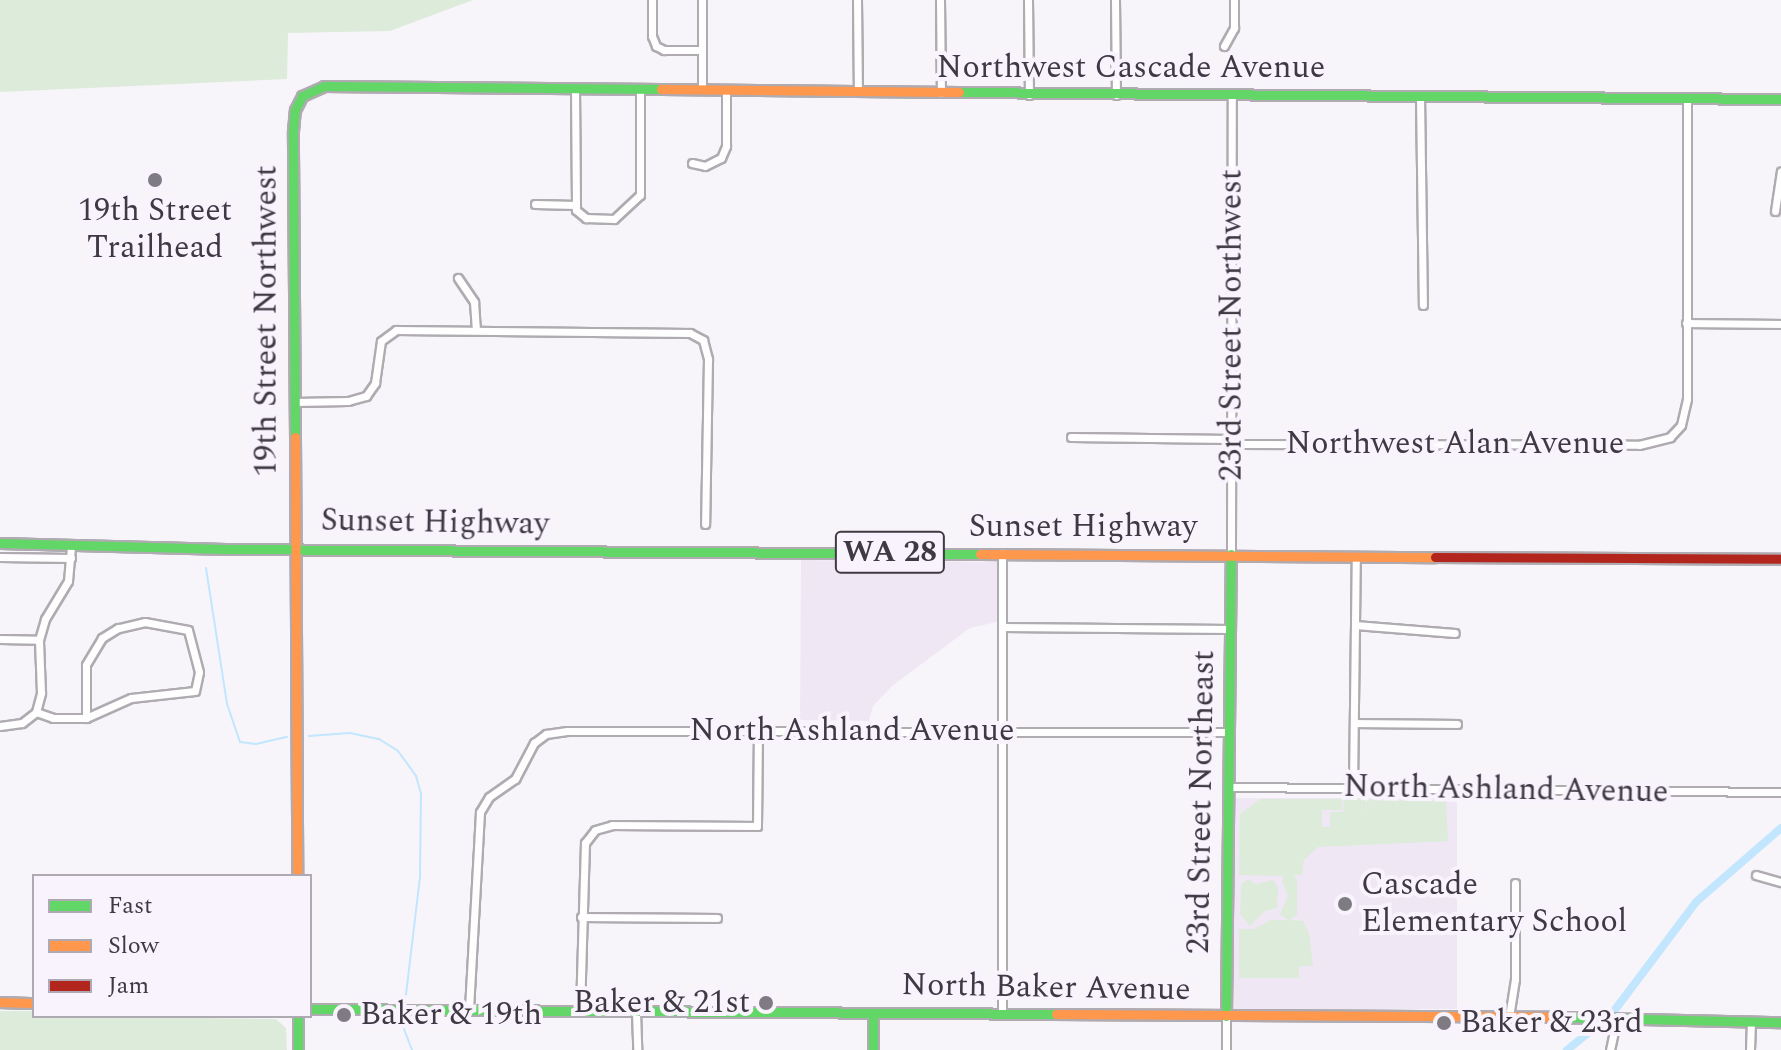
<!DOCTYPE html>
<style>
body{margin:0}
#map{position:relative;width:1781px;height:1050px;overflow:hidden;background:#f8f5fa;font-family:Spectral,serif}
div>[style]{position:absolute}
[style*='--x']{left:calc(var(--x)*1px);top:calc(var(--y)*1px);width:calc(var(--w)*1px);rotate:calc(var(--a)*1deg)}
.built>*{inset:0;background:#efe8f4;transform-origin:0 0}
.green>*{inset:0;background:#dcebda}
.stream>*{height:2px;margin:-1px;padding:0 1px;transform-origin:1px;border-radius:1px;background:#c1e6fd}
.canal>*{height:8px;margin:-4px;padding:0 4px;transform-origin:4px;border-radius:4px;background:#c1e6fd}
.roads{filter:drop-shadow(2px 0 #afabb1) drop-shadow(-2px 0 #afabb1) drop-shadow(0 2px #afabb1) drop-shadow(0 -2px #afabb1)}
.street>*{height:7px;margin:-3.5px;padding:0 3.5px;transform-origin:3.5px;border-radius:3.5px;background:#fefefe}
.fast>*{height:9px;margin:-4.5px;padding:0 4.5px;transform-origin:4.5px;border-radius:4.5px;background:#63d668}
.slow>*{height:9px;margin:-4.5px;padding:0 4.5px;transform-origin:4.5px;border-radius:4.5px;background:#ff974d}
.jam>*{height:9px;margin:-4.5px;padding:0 4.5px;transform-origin:4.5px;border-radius:4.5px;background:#b3261e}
.dots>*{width:22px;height:22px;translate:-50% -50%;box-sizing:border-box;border:4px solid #f8f3fc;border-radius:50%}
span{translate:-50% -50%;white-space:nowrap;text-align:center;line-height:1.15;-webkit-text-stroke:8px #f8f3fc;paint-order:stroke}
.shield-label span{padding:2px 6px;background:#f8f3fc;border:2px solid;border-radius:6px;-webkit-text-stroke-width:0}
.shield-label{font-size:30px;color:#3e3942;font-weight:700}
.street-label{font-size:32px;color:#3e3942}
.poi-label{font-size:32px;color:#3e3942}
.left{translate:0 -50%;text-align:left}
.right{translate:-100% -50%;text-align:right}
.legend{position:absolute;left:32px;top:874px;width:280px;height:144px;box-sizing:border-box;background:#f8f3fc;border:2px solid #aea9b2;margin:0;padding:10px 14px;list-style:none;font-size:24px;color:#3e3942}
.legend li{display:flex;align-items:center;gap:16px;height:40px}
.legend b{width:40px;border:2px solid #aea9b2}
</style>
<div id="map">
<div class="built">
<i style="clip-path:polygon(801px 560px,997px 562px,997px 622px,970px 628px,892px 686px,873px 706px,869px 721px,800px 720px)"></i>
<i style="left:1234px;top:798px;width:223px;height:211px"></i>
</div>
<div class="green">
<i style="clip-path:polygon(0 0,473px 0,390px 31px,288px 33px,287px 79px,0 92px)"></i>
<i style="clip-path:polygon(1344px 798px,1366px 798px,1367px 815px,1367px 799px,1446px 800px,1448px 841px,1318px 847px,1304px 860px,1302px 875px,1294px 875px,1297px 880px,1297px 915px,1290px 920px,1303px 921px,1309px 933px,1313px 966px,1299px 966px,1299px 978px,1239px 978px,1239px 929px,1254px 929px,1271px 920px,1288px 920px,1280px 914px,1288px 896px,1282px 881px,1283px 876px,1291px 876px,1239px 875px,1240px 814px,1260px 799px,1342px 799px,1342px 810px,1322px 810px,1322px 827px,1330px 827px,1330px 812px,1343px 812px)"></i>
<i style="clip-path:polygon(1248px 879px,1256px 884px,1273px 880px,1278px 888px,1277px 908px,1265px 911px,1250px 926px,1240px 914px,1241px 885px)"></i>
<i style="clip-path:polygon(0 1011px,34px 1011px,34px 1016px,276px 1019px,286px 1028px,287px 1050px,0 1050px)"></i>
</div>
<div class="stream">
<i style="--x:206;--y:568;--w:138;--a:81.2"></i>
<i style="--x:227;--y:704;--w:40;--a:71.1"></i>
<i style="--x:240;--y:742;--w:16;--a:7"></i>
<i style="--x:256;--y:744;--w:32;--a:-13"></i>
<i style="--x:309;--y:736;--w:41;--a:-4.2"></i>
<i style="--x:350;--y:733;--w:30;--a:12"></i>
<i style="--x:379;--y:739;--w:22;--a:32"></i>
<i style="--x:398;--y:751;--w:31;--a:54"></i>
<i style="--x:416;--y:776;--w:18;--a:74"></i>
<i style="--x:421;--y:793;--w:84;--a:90.7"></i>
<i style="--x:420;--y:877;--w:119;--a:96.8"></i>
<i style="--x:404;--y:1029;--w:22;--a:69"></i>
</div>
<div class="canal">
<i style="--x:1614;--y:1011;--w:136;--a:-53"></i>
<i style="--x:1696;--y:902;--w:113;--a:-41"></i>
<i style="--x:1567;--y:1050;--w:36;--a:-39"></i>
</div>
<div class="roads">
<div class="street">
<i style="--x:652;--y:0;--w:36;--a:90"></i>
<i style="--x:652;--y:36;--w:11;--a:68"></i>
<i style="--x:656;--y:46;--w:9;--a:27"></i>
<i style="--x:664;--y:50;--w:38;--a:0"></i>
<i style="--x:857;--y:0;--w:92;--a:89.4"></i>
<i style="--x:940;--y:0;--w:93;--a:89.4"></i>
<i style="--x:1028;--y:0;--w:95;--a:89.4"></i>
<i style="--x:1115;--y:0;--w:95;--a:89.4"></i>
<i style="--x:1224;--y:46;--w:21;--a:-61"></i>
<i style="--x:1234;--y:28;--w:28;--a:-90"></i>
<i style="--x:575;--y:89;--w:121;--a:89.5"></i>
<i style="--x:576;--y:210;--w:13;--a:39"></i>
<i style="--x:586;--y:218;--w:28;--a:2"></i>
<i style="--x:614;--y:219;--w:35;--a:-43"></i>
<i style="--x:640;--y:195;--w:106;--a:-90"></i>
<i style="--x:702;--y:90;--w:90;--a:-90"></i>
<i style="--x:1420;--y:96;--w:209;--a:89.2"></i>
<i style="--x:692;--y:163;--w:13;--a:13"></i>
<i style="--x:705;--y:166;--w:18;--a:-27"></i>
<i style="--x:721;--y:158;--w:13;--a:-67"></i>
<i style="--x:726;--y:146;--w:56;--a:-90"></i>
<i style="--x:535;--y:204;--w:41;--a:1.4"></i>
<i style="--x:1775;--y:211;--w:40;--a:-81.5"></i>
<i style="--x:458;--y:278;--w:29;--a:56"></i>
<i style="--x:474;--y:302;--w:28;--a:86"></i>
<i style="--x:1686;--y:323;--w:95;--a:0.6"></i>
<i style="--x:295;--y:402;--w:53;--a:-1.1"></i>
<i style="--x:348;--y:401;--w:19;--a:-16"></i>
<i style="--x:366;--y:396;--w:16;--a:-55"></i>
<i style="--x:375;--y:383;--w:42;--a:-81.9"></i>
<i style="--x:381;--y:341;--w:19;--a:-36"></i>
<i style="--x:396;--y:330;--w:294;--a:0.6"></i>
<i style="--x:690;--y:333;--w:15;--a:28"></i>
<i style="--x:703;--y:340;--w:20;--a:75"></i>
<i style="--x:708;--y:359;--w:165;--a:91"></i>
<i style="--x:1071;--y:437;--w:160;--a:0.7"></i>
<i style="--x:1231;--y:444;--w:408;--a:0.1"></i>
<i style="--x:1639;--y:445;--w:32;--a:-14"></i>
<i style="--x:1670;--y:437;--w:16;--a:-47"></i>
<i style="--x:1681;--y:425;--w:27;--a:-77"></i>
<i style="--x:1687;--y:399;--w:301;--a:-90"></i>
<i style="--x:1002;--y:553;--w:460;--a:90"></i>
<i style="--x:1231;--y:554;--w:458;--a:-89.9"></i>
<i style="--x:0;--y:557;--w:71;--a:0.8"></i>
<i style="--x:1355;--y:625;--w:100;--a:4.6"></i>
<i style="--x:1003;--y:627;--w:227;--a:0.5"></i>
<i style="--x:0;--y:639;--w:39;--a:1"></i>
<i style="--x:36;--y:712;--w:18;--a:19"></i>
<i style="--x:53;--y:718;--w:33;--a:0"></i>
<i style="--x:86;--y:718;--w:49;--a:-24"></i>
<i style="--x:131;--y:698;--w:64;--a:-6.2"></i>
<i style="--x:195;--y:691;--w:19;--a:-78"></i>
<i style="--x:199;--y:672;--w:43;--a:-104.7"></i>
<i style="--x:188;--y:630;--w:44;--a:-169.5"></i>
<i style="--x:145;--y:622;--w:28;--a:167"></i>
<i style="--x:118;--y:628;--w:19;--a:148"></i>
<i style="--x:102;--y:638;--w:31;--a:121"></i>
<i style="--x:86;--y:665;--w:53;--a:90"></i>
<i style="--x:1354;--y:723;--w:103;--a:0.6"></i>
<i style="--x:0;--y:726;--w:22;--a:-8"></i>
<i style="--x:22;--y:723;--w:18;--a:-38"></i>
<i style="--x:36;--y:712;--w:20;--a:-75"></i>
<i style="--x:41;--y:693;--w:53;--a:-92.2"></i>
<i style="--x:39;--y:640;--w:22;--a:-74"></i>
<i style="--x:45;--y:619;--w:44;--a:-58.8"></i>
<i style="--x:68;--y:581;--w:36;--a:-85"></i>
<i style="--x:1230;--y:787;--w:551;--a:0.52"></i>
<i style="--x:1353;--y:787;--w:231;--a:-89.3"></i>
<i style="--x:1756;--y:875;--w:26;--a:16"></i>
<i style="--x:581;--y:917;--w:136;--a:0.4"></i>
<i style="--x:469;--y:1009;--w:197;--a:-86.8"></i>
<i style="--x:480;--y:812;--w:17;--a:-59"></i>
<i style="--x:489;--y:797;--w:32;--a:-35"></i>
<i style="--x:515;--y:779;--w:41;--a:-62.2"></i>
<i style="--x:534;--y:743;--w:15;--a:-37"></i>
<i style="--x:546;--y:734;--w:21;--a:-8"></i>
<i style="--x:567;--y:731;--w:662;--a:0.09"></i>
<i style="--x:580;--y:1011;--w:168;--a:-88.3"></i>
<i style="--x:585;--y:843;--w:16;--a:-52"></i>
<i style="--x:595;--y:830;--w:18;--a:-16"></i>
<i style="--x:612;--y:825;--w:145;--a:0.4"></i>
<i style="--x:757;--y:826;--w:95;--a:-89.4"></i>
<i style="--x:636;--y:1012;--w:38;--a:88"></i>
<i style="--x:1509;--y:1017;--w:38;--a:-81"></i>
<i style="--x:1515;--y:979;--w:96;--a:-90"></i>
<i style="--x:1226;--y:1050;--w:34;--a:-90"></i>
<i style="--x:1610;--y:1050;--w:33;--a:-78"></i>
<i style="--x:1750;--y:1050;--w:28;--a:-88"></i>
</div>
<div class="fast">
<i style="--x:959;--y:92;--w:822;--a:0.49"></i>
<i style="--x:295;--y:437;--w:306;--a:-90.4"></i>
<i style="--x:293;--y:131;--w:21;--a:-85"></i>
<i style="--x:295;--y:110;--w:16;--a:-63"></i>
<i style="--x:302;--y:96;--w:24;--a:-24"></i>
<i style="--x:324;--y:86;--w:337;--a:0.5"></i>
<i style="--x:0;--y:543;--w:226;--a:1.5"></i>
<i style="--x:226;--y:549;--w:754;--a:0.38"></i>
<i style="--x:310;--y:1009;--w:746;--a:0.38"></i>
<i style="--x:873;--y:1013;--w:37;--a:90"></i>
<i style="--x:298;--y:1016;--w:34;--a:90"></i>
<i style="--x:1226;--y:1016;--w:462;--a:-89.4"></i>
<i style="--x:1555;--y:1017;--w:226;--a:1.3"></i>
</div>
<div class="slow">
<i style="--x:661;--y:89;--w:298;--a:0.6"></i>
<i style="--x:295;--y:437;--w:439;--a:89.7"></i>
<i style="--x:980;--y:554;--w:455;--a:0.4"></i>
<i style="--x:0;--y:1002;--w:34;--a:2"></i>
<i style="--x:1056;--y:1014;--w:499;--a:0.3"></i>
</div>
<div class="jam">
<i style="--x:1435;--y:557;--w:346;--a:0.3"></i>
</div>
</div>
<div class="dots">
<i style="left:155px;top:180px;background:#7f7b82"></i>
<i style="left:1345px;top:904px;background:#7f7b82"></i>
<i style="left:766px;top:1003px;background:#7f7b82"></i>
<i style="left:344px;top:1015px;background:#7f7b82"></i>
<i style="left:1444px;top:1023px;background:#7f7b82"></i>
</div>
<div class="shield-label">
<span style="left:890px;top:552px">WA 28</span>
</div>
<div class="street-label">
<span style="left:1131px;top:68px">Northwest Cascade Avenue</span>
<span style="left:267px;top:321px;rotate:-90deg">19th Street Northwest</span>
<span style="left:1232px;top:325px;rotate:-90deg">23rd Street Northwest</span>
<span style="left:1455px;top:444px">Northwest Alan Avenue</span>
<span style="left:435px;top:523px;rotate:1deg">Sunset Highway</span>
<span style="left:1083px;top:527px">Sunset Highway</span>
<span style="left:852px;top:731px">North Ashland Avenue</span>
<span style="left:1506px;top:790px;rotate:1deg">North Ashland Avenue</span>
<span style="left:1202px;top:802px;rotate:-89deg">23rd Street Northeast</span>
<span style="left:1046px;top:988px;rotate:1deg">North Baker Avenue</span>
</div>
<div class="poi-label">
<span style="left:155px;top:230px">19th Street<br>Trailhead</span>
<span class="left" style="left:1361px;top:904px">Cascade<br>Elementary School</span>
<span class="right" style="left:750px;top:1003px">Baker &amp; 21st</span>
<span class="left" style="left:360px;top:1015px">Baker &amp; 19th</span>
<span class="left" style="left:1460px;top:1023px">Baker &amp; 23rd</span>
</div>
<ul class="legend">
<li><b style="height:10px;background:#63d668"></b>Fast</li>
<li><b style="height:10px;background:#ff974d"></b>Slow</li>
<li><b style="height:10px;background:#b3261e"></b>Jam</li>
</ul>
</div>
